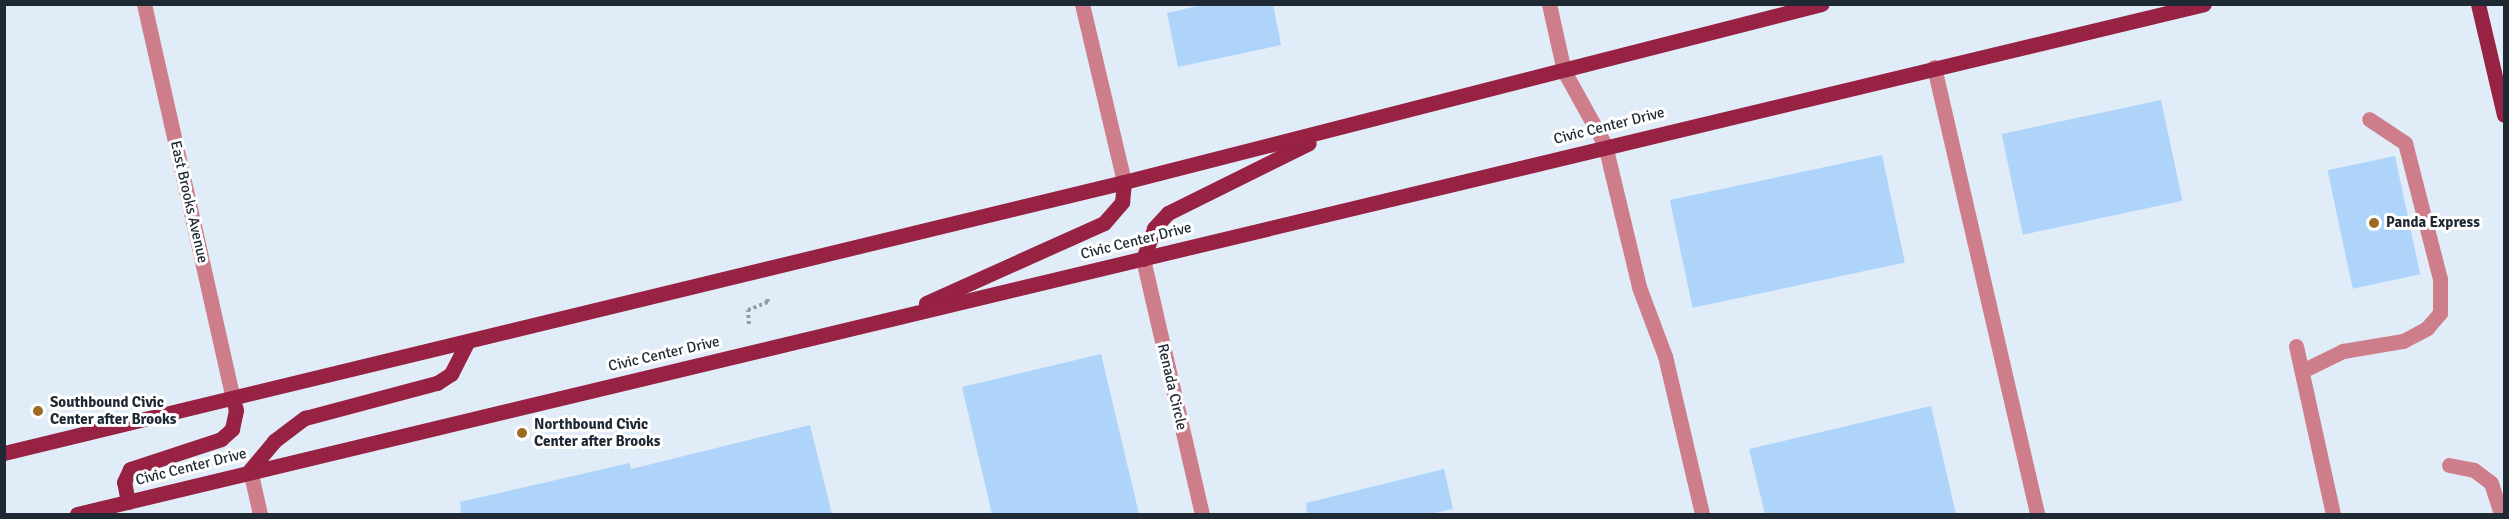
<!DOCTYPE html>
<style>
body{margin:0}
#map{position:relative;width:2509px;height:519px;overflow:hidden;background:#e0ecf8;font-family:Signika,sans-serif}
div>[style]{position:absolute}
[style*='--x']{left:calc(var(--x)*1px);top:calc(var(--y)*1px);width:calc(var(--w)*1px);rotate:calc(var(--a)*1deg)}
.building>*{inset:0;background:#afd4fa;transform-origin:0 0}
.path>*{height:4px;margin-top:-2px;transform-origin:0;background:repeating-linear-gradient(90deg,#919ca8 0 3px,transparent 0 6px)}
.minor>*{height:15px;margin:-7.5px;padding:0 7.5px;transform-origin:7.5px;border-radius:7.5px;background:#ce7e8a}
.major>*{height:15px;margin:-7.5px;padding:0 7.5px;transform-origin:7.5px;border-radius:7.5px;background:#972243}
.dots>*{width:16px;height:16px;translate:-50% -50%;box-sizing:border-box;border:3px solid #fff;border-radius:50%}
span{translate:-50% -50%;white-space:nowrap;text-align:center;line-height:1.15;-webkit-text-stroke:6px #fff;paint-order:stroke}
.street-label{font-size:15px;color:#1e2934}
.poi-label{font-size:15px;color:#1e2934;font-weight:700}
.left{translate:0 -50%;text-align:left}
.frame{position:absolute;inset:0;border:6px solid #1e2934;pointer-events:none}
</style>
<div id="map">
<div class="building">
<i style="clip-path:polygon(1206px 4px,1273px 4px,1281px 45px,1178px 67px,1167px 13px)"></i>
<i style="left:2161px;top:100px;width:103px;height:163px;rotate:78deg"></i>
<i style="left:1882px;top:155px;width:110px;height:217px;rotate:78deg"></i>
<i style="left:2395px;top:156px;width:121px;height:69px;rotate:78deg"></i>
<i style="clip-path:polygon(1101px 354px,1139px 514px,992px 514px,962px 387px)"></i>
<i style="clip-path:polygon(1931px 406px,1956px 514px,1765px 514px,1749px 449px)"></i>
<i style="clip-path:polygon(810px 425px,832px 514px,461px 514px,460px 502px,630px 463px,631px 469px)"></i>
<i style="clip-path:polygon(1444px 469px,1453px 509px,1431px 514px,1307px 514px,1306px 503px)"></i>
</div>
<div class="path">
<i style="--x:749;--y:324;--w:14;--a:-94"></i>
<i style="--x:748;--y:310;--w:22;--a:-22"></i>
<i style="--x:768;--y:302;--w:5;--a:-101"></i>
</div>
<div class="minor">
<i style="--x:144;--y:4;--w:405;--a:77.3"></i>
<i style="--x:1082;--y:4;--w:183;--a:76.7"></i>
<i style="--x:1549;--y:4;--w:69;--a:77.4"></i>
<i style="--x:1564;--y:71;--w:85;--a:61"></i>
<i style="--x:1605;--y:145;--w:146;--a:76.5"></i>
<i style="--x:1639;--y:287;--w:74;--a:69.4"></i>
<i style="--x:1665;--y:356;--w:162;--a:76.8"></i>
<i style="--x:1934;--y:67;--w:459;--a:77"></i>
<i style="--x:1143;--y:259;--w:262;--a:77"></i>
<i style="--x:2296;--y:346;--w:172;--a:77.6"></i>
<i style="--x:2302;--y:371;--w:46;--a:-26"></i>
<i style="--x:2343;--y:351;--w:61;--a:-9.5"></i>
<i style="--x:2403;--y:341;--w:27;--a:-28"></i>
<i style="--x:2427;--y:328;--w:20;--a:-49"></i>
<i style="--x:2440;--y:313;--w:34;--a:-90"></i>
<i style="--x:2440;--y:279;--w:140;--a:-104.4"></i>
<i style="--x:2405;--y:143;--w:43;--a:-146.3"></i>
<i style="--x:2449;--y:465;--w:25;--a:11"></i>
<i style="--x:2474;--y:470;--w:21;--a:37"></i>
<i style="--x:2491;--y:483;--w:33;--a:72"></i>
<i style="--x:250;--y:470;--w:45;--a:77.2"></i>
</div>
<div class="major">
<i style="--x:2478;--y:4;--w:114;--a:76.8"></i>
<i style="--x:1143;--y:259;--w:33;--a:-70"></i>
<i style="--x:1154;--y:228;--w:21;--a:-47"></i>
<i style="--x:1168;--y:213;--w:157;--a:-26.4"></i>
<i style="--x:926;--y:303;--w:195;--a:-24.2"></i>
<i style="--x:1104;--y:223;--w:28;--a:-49"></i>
<i style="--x:1122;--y:202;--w:20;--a:-84"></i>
<i style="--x:4;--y:453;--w:1152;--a:-13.6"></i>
<i style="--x:1124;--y:182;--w:720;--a:-14.31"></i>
<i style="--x:250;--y:470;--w:38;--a:-50"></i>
<i style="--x:274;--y:441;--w:39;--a:-37"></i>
<i style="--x:305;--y:418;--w:137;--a:-14.9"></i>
<i style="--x:437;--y:383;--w:17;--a:-33"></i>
<i style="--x:451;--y:374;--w:35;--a:-63"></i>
<i style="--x:128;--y:502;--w:20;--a:-101"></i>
<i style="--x:124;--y:482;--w:14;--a:-65"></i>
<i style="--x:130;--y:469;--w:96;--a:-18.2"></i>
<i style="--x:221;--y:439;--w:15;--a:-42"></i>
<i style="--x:232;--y:429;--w:19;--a:-78"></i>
<i style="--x:236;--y:410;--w:11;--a:-105"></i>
<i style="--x:77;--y:514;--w:2187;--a:-13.48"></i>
</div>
<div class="dots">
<i style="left:2374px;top:223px;background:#9e6921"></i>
<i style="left:38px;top:411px;background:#9e6921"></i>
<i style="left:522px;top:433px;background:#9e6921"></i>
</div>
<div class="street-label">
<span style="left:1609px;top:126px;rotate:-14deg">Civic Center Drive</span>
<span style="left:189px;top:202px;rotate:77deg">East Brooks Avenue</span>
<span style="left:1136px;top:241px;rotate:-14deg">Civic Center Drive</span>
<span style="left:664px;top:354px;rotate:-13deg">Civic Center Drive</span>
<span style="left:1172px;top:387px;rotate:77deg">Renada Circle</span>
<span style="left:191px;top:467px;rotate:-14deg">Civic Center Drive</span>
</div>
<div class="poi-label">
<span class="left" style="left:2386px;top:223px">Panda Express</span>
<span class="left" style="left:50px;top:411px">Southbound Civic<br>Center after Brooks</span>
<span class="left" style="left:534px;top:433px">Northbound Civic<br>Center after Brooks</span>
</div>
<div class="frame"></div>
</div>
